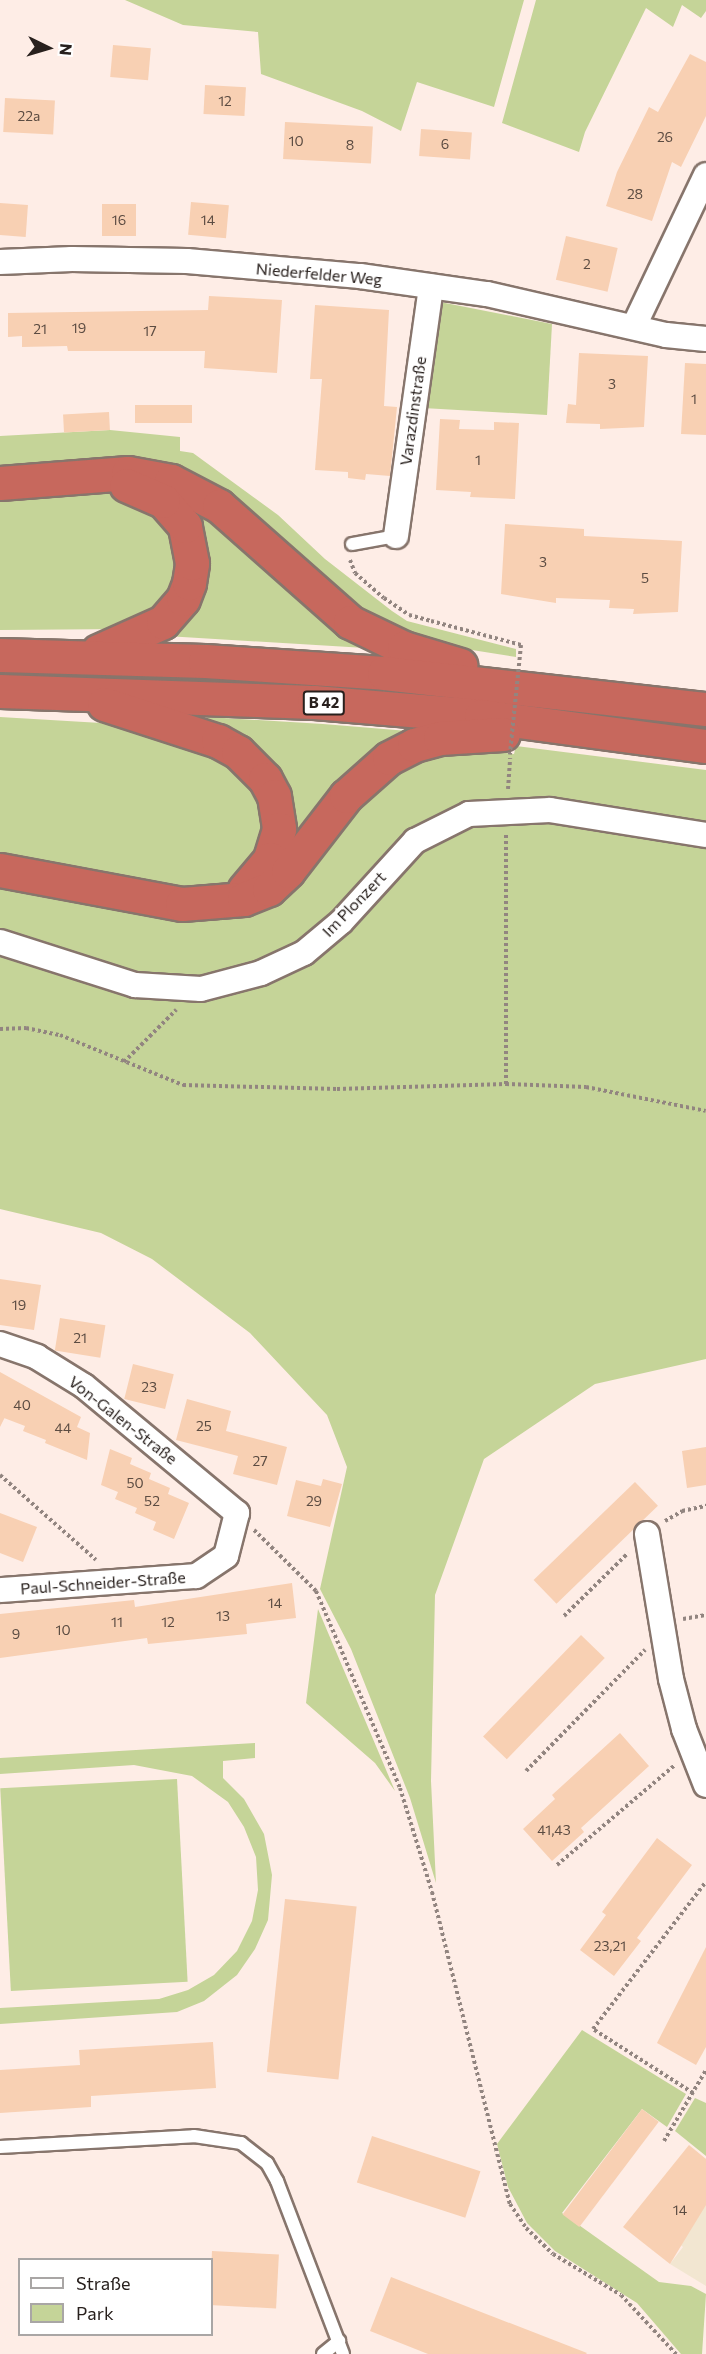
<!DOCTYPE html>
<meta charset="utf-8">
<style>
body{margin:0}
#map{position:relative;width:706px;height:2354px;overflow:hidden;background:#feede6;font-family:Commissioner,sans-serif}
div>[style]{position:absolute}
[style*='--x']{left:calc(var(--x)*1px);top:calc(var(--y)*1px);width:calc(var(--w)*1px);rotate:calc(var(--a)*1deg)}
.commercial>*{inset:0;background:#f2e6d1}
.green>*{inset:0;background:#c5d498;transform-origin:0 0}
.building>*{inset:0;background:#f8d0b3;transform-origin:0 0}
.path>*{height:4px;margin-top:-2px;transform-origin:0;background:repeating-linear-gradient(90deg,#928580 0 3px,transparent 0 6px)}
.roads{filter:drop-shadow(2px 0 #87756c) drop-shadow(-2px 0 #87756c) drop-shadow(0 2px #87756c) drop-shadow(0 -2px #87756c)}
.lane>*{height:12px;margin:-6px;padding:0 6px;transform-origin:6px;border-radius:6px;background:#fff}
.street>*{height:24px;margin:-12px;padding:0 12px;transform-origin:12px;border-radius:12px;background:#fff}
.highway>*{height:33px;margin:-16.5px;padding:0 16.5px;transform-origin:16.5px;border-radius:16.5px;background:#c7685d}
.path-bridge>*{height:4px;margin-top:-2px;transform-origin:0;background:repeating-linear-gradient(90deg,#928580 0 3px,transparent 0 6px)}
span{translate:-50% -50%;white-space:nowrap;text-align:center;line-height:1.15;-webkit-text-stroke:4.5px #fff;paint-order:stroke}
.number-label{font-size:14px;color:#5c4c42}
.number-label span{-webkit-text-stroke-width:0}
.shield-label span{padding:2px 4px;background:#fff;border:2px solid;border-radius:4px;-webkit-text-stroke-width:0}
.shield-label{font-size:15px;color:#28201d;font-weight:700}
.street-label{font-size:16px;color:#28201d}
.legend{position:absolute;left:18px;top:2258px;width:195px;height:78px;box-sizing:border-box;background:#fff;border:2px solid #a9a6a5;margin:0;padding:8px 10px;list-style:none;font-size:18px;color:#28201d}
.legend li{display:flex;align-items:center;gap:12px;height:30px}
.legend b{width:30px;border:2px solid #a9a6a5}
.north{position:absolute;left:18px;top:18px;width:60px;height:60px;-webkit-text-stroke:4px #fff;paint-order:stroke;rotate:95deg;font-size:16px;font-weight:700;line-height:24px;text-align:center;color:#28201d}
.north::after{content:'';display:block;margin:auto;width:21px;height:27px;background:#28201d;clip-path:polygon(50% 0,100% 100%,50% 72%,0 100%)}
</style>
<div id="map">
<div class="commercial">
<i style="clip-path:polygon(706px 2158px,706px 2286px,670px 2264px,683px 2247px,655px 2224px)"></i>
</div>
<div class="green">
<i style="clip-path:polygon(125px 0,524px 0,494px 107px,417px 82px,401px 131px,362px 111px,261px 74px,258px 32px,183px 25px)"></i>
<i style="clip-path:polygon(536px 0,706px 0,706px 11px,701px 18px,682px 5px,673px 27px,646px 8px,585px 132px,579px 152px,502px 123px)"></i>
<i style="clip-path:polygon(440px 302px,552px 324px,547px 415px,423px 408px)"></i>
<i style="clip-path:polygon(110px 430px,180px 437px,180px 451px,193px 453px,278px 515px,325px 559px,392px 611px,407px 621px,516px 649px,516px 657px,434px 644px,361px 614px,230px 500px,0 471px,0 436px)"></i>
<i style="clip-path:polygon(89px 491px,128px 494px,145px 501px,178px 541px,173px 594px,124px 629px,0 630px,0 497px)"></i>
<i style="clip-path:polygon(179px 495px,382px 649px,166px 636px,175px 624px)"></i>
<i style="clip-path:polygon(0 717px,101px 723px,202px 743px,255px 784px,266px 841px,236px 880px,197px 892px,0 855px)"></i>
<i style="clip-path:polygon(208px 717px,323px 724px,408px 731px,290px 855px,288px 831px,201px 719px)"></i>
<i style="clip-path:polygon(507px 745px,506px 753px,514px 754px,516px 746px,706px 770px,706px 1359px,595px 1384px,484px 1459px,435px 1595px,431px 1781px,436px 1883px,410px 1798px,351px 1649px,320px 1589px,347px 1467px,327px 1415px,250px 1333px,152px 1259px,101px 1233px,0 1209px,0 884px,190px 918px,341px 818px,411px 756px)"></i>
<i style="clip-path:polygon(318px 1609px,395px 1791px,375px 1763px,306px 1703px)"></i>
<i style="clip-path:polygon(255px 1743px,255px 1758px,223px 1761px,223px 1778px,244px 1799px,264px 1834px,272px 1875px,268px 1920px,255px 1949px,237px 1975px,204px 2001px,177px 2012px,0 2024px,0 2008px,159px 1999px,188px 1990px,214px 1975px,237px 1951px,252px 1921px,258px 1890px,256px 1857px,244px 1827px,228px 1802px,192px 1776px,134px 1765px,0 1774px,0 1758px)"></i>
<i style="left:177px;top:1779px;width:203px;height:177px;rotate:87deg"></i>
<i style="clip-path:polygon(582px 2030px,686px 2094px,667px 2127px,642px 2109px,562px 2213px,659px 2282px,691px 2286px,706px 2294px,702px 2354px,681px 2354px,637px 2303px,555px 2251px,527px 2223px,508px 2187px,497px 2144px)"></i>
<i style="clip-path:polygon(695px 2098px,706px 2103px,706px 2156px,675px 2131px)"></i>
</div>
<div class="building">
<i style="left:113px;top:45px;width:38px;height:32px;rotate:5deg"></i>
<i style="clip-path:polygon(690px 54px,706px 62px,706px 116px,681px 167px,672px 162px,652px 221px,606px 206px,617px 172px,649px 107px,658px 112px)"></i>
<i style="left:205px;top:85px;width:41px;height:29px;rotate:3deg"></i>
<i style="left:5px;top:98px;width:50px;height:34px;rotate:3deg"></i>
<i style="left:285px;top:122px;width:88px;height:37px;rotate:3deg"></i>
<i style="left:421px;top:129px;width:51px;height:27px;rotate:4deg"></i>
<i style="left:191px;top:202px;width:38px;height:33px;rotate:5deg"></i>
<i style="left:0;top:203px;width:28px;height:32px;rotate:4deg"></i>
<i style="left:136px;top:204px;width:32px;height:34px;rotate:90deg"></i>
<i style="left:566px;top:236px;width:53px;height:45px;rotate:13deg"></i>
<i style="clip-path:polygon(209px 296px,282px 300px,277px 373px,204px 368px,205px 351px,68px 351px,67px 346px,22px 347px,22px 336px,8px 337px,8px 313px,208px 310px)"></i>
<i style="clip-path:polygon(315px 305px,389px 310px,384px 406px,397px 407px,390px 476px,366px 474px,365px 480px,348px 478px,348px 472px,315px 470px,322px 379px,310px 379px)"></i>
<i style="clip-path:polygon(579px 353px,648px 356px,644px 427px,600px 429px,600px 424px,566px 423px,568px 404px,576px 405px)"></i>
<i style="clip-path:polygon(685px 363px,706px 364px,706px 435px,681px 434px)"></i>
<i style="left:192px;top:405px;width:18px;height:57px;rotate:90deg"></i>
<i style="left:109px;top:412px;width:18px;height:46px;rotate:87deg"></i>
<i style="clip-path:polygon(440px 419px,460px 420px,459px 429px,494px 430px,494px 422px,519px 423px,515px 499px,470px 497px,471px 492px,436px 490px)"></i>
<i style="clip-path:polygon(505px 524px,584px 529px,584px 536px,682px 541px,678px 612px,633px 614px,634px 609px,609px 608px,610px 600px,556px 598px,556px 603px,501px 594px)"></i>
<i style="clip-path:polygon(0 1279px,41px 1285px,34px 1330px,0 1325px)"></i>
<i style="left:60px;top:1318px;width:46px;height:33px;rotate:9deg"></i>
<i style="left:133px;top:1364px;width:42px;height:36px;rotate:14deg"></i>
<i style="clip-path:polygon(0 1372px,81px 1417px,77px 1427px,90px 1433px,87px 1460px,45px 1443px,46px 1440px,23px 1431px,25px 1426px,4px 1418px,6px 1415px,0 1427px)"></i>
<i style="clip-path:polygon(187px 1399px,231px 1411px,226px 1431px,287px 1447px,277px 1485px,233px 1474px,238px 1456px,176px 1440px)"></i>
<i style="clip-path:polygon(706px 1447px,706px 1485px,687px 1488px,682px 1451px)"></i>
<i style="clip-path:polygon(110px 1449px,132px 1458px,130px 1464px,151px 1473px,149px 1479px,170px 1488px,168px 1494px,189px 1503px,174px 1539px,153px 1530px,156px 1522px,135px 1513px,137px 1508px,115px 1499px,118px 1492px,101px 1485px)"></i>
<i style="clip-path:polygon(323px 1479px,342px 1484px,330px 1527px,287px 1516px,296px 1480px,321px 1486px)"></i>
<i style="left:635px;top:1482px;width:33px;height:141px;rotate:46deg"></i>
<i style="clip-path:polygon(0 1513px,37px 1527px,23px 1562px,0 1553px)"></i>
<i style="clip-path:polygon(292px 1583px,296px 1618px,246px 1624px,247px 1634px,148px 1644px,147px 1638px,0 1658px,0 1614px,134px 1600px,135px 1607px)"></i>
<i style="left:581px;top:1635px;width:33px;height:141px;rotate:44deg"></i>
<i style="clip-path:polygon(620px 1733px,649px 1766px,581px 1828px,584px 1832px,552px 1861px,523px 1829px,555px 1799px,552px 1795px)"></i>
<i style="clip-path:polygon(657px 1838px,692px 1865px,637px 1938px,641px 1941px,614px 1976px,580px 1950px,606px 1915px,602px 1912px)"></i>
<i style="left:285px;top:1899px;width:72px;height:174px;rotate:6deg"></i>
<i style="clip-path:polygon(706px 1947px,706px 2047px,696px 2065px,657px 2043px)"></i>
<i style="clip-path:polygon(213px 2042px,216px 2088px,91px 2096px,91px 2107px,0 2113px,0 2070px,80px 2065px,79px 2050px)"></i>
<i style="left:642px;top:2109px;width:21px;height:132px;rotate:37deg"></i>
<i style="left:372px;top:2136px;width:114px;height:49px;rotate:18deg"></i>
<i style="clip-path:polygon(689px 2145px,706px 2159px,706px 2205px,670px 2264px,623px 2227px)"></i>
<i style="left:212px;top:2251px;width:67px;height:54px;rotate:3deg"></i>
<i style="clip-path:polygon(391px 2277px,587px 2353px,586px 2354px,428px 2354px,370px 2331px)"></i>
</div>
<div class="path">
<i style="--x:350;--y:560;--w:14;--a:69"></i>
<i style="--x:355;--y:573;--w:38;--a:41"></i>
<i style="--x:384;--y:598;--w:30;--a:34"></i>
<i style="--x:409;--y:615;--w:23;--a:15"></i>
<i style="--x:508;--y:789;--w:31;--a:-86"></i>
<i style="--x:0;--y:1029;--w:26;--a:-2"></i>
<i style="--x:26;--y:1028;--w:35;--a:12"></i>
<i style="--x:60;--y:1035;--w:133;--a:22.1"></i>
<i style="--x:183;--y:1085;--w:154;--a:1.5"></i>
<i style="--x:337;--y:1089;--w:169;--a:-1.7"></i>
<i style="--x:506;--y:1084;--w:80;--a:2.1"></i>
<i style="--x:586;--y:1087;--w:122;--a:11.3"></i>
<i style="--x:124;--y:1062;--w:74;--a:-45"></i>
<i style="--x:506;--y:1084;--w:251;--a:-90"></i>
<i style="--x:0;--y:1475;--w:128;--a:41.5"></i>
<i style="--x:665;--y:1521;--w:20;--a:-30"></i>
<i style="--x:682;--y:1511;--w:25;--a:-12"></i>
<i style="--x:254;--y:1530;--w:87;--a:44.5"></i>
<i style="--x:316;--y:1591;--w:214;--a:66.9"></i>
<i style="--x:400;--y:1788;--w:109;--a:72.9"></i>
<i style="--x:432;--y:1892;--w:322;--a:76"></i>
<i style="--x:510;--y:2204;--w:29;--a:56"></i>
<i style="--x:526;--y:2228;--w:37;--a:44"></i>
<i style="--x:553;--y:2254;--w:79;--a:31.1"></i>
<i style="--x:621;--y:2295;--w:81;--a:47"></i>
<i style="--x:564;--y:1616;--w:90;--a:-44.5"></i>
<i style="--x:683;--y:1619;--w:23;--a:-10"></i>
<i style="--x:526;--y:1771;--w:170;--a:-45.5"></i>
<i style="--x:557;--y:1865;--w:155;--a:-40.3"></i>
<i style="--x:693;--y:2093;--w:119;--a:-147.4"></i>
<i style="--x:593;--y:2029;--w:185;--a:-52.5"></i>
<i style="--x:664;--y:2141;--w:82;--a:-59.4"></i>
</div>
<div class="roads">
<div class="lane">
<i style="--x:352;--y:544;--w:45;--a:-10.3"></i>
<i style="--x:0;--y:2147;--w:194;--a:-3.2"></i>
<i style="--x:194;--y:2136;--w:48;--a:8.5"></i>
<i style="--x:241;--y:2143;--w:33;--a:38"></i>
<i style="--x:267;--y:2163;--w:21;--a:61"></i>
<i style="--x:277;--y:2181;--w:185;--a:69.1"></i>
<i style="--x:323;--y:2354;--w:21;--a:-39"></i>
</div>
<div class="street">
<i style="--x:0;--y:262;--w:72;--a:-2.4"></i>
<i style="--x:72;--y:259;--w:115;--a:1"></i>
<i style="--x:187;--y:261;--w:174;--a:5"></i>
<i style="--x:360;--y:276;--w:128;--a:8.1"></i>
<i style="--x:487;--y:294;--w:184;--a:12.9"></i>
<i style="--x:666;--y:335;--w:40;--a:5.7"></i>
<i style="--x:634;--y:326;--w:167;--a:-64.5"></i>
<i style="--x:396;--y:536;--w:252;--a:-82"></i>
<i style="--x:0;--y:942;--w:142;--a:17.7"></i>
<i style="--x:135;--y:985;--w:66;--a:3.5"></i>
<i style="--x:201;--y:989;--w:62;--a:-14.9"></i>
<i style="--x:261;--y:973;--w:47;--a:-24.9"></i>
<i style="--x:304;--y:953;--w:48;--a:-40"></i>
<i style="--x:341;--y:922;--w:110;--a:-47.6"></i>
<i style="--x:415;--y:841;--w:60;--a:-26.6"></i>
<i style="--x:469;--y:814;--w:81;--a:-2.8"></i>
<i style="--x:550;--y:810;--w:158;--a:9.1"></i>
<i style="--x:0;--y:1344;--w:39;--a:19"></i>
<i style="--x:37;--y:1357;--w:55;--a:31.7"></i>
<i style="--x:84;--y:1386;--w:199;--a:39.7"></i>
<i style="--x:237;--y:1513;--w:44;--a:104.3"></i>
<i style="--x:226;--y:1556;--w:36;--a:146"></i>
<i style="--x:196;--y:1576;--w:196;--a:175.9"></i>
<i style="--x:647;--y:1534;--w:147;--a:80.6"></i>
<i style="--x:671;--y:1679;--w:52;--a:75.4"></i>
<i style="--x:684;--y:1729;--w:60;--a:68.6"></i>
</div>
<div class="highway">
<i style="--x:0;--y:483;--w:128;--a:-4.5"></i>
<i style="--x:128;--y:473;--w:44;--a:10.5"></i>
<i style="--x:171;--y:481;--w:54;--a:27.5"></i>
<i style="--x:219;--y:506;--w:175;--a:41.5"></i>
<i style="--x:350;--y:622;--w:60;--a:25.7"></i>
<i style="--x:404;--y:648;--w:59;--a:16.9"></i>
<i style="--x:98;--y:651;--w:71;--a:-24"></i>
<i style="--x:163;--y:622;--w:30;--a:-49"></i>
<i style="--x:183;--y:599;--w:17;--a:-69"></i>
<i style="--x:189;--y:583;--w:20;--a:-81"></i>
<i style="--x:192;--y:563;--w:38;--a:-101"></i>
<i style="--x:185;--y:526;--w:33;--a:-131"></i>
<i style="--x:163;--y:501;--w:40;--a:-156.6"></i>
<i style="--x:0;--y:655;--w:205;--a:1.7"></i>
<i style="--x:205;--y:661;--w:179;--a:3.8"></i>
<i style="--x:384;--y:673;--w:324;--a:6.4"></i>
<i style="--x:0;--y:691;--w:314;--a:2"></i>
<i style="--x:314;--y:702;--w:168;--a:4.8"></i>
<i style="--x:481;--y:716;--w:227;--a:7.6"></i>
<i style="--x:104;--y:704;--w:120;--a:18"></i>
<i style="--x:218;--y:741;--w:23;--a:29"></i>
<i style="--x:238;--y:752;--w:38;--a:45"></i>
<i style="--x:265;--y:779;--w:19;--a:62"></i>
<i style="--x:274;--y:796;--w:33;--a:81"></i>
<i style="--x:279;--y:829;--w:31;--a:107"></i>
<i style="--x:270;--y:859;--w:40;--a:130"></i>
<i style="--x:0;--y:870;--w:185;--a:10.6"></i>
<i style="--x:182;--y:904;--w:62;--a:-4.6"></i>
<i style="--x:244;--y:899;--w:27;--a:-22"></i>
<i style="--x:269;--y:889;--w:26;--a:-43"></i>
<i style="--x:288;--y:871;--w:95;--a:-52.3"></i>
<i style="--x:346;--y:796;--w:57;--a:-41.5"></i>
<i style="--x:389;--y:758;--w:28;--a:-27"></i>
<i style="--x:414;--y:745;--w:27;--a:-15"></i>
<i style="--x:440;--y:738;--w:63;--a:-3.6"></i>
</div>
</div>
<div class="path-bridge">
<i style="--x:431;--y:621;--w:93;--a:14.9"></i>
<i style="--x:521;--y:645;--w:110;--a:95.8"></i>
</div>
<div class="number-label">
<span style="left:225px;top:101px">12</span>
<span style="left:29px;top:116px">22a</span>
<span style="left:665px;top:137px">26</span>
<span style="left:296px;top:141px">10</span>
<span style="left:445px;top:144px">6</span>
<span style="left:350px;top:145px">8</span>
<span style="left:635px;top:194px">28</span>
<span style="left:119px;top:220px">16</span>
<span style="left:208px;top:220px">14</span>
<span style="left:587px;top:264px">2</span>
<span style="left:79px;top:328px">19</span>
<span style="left:40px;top:329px">21</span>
<span style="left:150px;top:331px">17</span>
<span style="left:612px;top:384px">3</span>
<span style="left:694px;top:399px">1</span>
<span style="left:478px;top:460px">1</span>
<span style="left:543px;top:562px">3</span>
<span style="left:645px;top:578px">5</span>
<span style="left:19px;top:1305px">19</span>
<span style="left:80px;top:1338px">21</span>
<span style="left:149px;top:1387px">23</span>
<span style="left:22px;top:1405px">40</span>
<span style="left:204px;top:1426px">25</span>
<span style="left:63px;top:1428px">44</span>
<span style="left:260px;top:1461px">27</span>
<span style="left:135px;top:1483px">50</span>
<span style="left:152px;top:1501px">52</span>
<span style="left:314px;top:1501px">29</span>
<span style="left:275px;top:1603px">14</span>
<span style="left:223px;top:1616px">13</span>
<span style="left:117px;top:1622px">11</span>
<span style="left:168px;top:1622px">12</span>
<span style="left:63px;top:1630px">10</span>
<span style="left:16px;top:1634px">9</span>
<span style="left:554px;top:1830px">41,43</span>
<span style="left:610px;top:1946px">23,21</span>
<span style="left:680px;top:2210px">14</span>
</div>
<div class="shield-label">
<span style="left:324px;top:703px">B 42</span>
</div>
<div class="street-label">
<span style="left:319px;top:274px;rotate:5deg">Niederfelder Weg</span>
<span style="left:413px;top:411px;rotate:-82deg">Varazdinstraße</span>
<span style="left:354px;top:904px;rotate:-46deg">Im Plonzert</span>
<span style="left:123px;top:1420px;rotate:38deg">Von-Galen-Straße</span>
<span style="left:103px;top:1583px;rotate:-4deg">Paul-Schneider-Straße</span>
</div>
<ul class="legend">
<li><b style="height:8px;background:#fff"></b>Straße</li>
<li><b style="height:16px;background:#c5d498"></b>Park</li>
</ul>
<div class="north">N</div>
</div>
